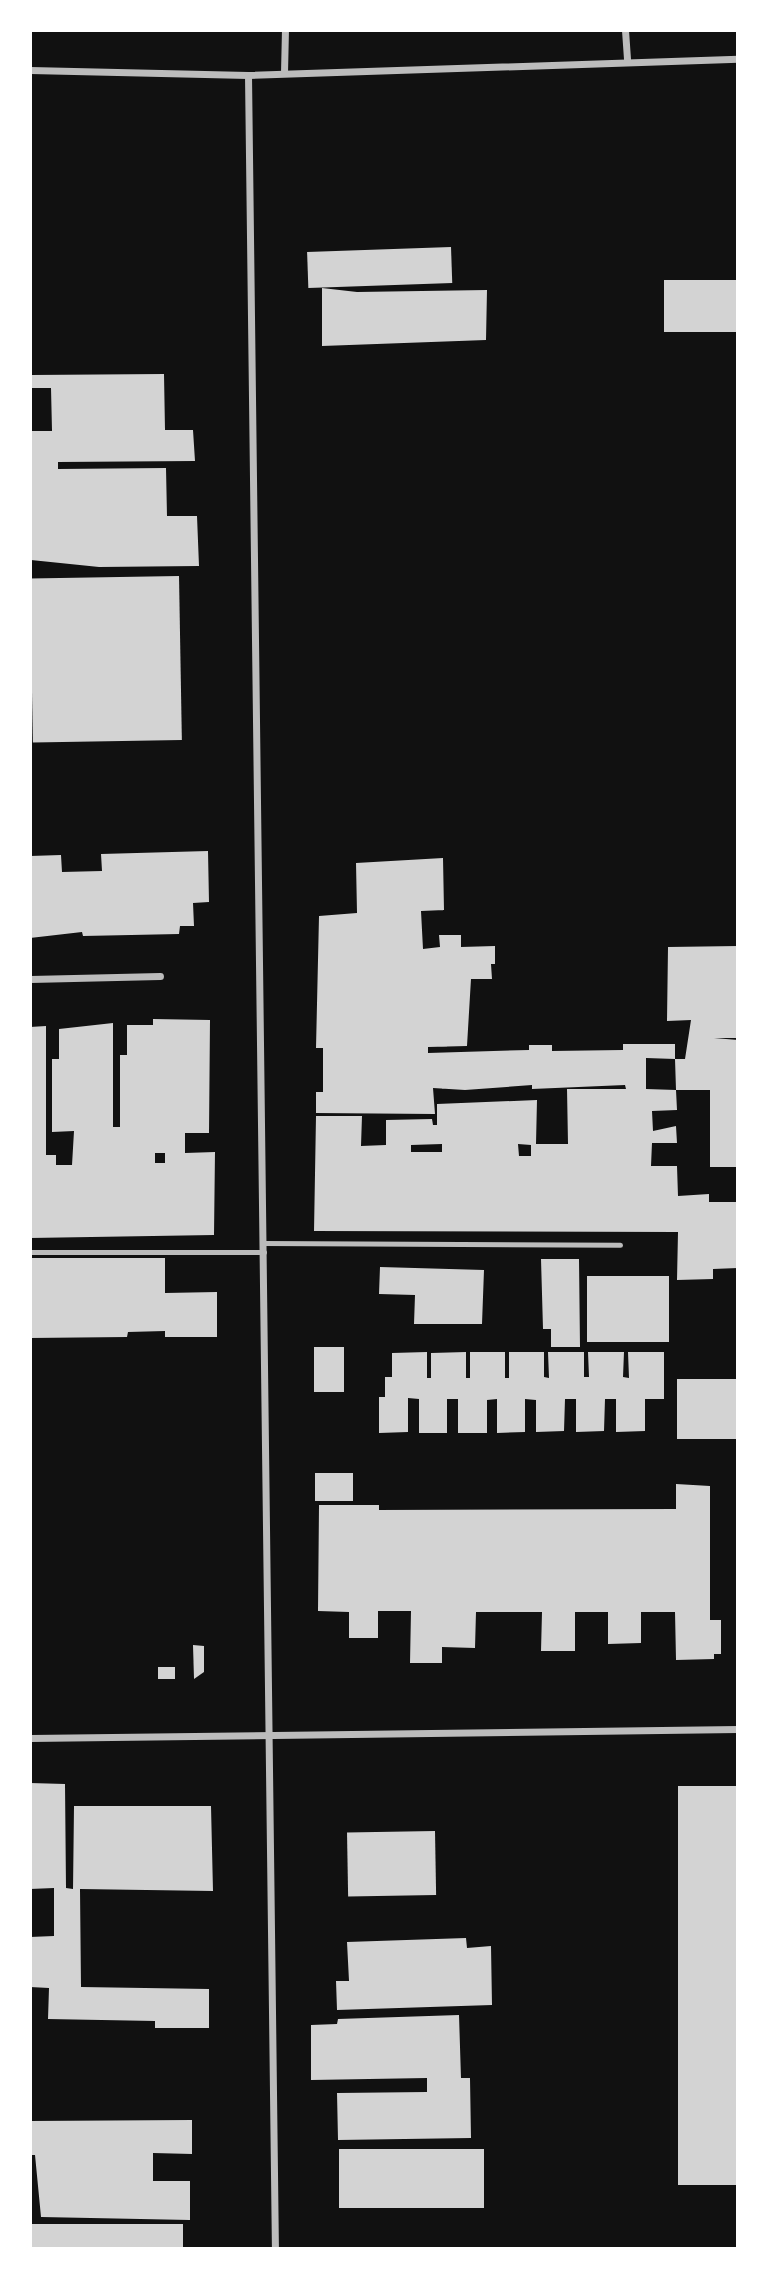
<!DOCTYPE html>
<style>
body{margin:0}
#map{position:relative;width:768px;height:2279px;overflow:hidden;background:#111;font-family:Manrope,sans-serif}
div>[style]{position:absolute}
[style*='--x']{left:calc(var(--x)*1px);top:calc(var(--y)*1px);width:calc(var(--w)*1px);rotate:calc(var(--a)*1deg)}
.building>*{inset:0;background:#d3d3d3;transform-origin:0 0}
.service>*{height:5px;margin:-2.5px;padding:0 2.5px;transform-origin:2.5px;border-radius:2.5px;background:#bcbcbc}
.minor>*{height:7px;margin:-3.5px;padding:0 3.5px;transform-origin:3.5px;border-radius:3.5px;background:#bcbcbc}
span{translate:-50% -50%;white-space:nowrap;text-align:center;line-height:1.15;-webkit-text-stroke:5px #fff;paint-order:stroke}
.frame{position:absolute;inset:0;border:32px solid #fff;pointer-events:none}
</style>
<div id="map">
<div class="building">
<i style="left:451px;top:247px;width:36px;height:144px;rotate:88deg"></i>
<i style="left:664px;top:280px;width:74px;height:52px"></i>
<i style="clip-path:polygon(322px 288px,357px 292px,487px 290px,486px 340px,322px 346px)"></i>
<i style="clip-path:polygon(164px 374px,165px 430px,193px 430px,195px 461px,58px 462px,58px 469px,166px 468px,167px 516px,197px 516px,199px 566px,99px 567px,31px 560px,30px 431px,52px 431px,51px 388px,32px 388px,31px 375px)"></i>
<i style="left:179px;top:576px;width:164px;height:149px;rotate:89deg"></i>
<i style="clip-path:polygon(208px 851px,209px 902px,193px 903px,194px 926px,180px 926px,179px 934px,83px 936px,82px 932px,30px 938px,30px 856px,61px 855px,62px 872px,102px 871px,101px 854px)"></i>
<i style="clip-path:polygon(evenodd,443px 858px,444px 910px,421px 911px,423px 949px,440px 947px,439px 935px,461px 935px,461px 947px,495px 946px,495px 964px,491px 964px,492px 979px,471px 979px,467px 1046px,428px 1047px,428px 1053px,529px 1050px,529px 1045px,552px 1045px,552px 1051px,623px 1050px,623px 1044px,675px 1044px,675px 1059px,646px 1058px,646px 1089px,676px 1090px,677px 1110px,652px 1111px,653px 1131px,676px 1126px,677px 1143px,652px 1143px,651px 1166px,677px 1166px,678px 1196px,709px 1194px,709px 1202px,738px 1202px,738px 1268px,713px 1269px,713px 1279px,677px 1280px,678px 1232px,314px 1231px,316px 1116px,362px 1116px,361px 1146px,386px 1145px,386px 1120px,432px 1119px,433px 1125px,437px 1125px,437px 1104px,537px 1100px,536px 1144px,568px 1144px,567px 1089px,626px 1089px,625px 1085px,532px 1089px,532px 1085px,465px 1090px,433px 1088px,435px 1114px,316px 1113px,316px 1092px,323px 1092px,323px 1048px,316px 1048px,319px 916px,357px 913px,356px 863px,443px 858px,442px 1144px,442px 1152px,411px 1152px,411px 1145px,442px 1144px,443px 858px,518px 1144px,531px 1145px,531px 1156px,519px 1156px,518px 1144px)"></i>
<i style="clip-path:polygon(738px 946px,737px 1038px,714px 1038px,738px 1040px,738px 1167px,710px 1167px,710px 1090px,676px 1090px,675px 1059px,685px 1059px,691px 1020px,667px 1021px,668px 947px)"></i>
<i style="clip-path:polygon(evenodd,153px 1019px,210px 1020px,209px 1133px,185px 1133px,185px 1153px,215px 1152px,214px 1235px,30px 1238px,30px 1027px,46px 1026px,46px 1155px,56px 1155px,56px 1165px,72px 1165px,74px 1131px,52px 1132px,52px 1059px,59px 1059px,59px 1029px,113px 1023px,113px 1127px,120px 1127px,120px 1055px,127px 1055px,127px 1025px,153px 1025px,153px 1019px,155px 1153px,165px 1153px,165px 1163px,155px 1163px,155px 1153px)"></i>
<i style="clip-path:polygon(30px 1258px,165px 1258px,165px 1293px,217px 1292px,217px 1337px,165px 1337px,165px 1331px,128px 1332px,127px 1337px,30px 1338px)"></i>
<i style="clip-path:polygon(541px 1259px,579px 1259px,580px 1347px,551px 1347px,551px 1329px,543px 1329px)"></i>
<i style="clip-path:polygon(380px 1267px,484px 1270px,482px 1324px,414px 1324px,415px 1295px,379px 1294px)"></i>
<i style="left:587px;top:1276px;width:82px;height:66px"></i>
<i style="left:314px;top:1347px;width:30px;height:45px"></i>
<i style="clip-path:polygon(427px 1352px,427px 1378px,431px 1378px,431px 1353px,466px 1352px,466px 1378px,470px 1378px,470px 1352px,505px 1352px,505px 1378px,509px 1378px,509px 1352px,544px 1352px,544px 1377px,549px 1378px,548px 1352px,584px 1352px,584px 1377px,589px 1377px,588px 1352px,624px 1352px,623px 1377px,629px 1378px,628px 1352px,664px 1352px,664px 1399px,645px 1399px,645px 1431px,616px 1432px,616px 1399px,605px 1399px,604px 1431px,576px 1432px,576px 1399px,565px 1399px,564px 1431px,536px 1432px,536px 1400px,525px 1399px,525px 1432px,497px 1433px,497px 1399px,487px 1400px,487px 1433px,458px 1433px,458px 1399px,447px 1399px,447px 1433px,419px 1433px,419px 1399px,408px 1398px,408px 1432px,379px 1433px,379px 1397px,385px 1397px,385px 1377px,392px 1377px,392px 1353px)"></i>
<i style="left:738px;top:1379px;width:60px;height:61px;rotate:90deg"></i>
<i style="left:315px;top:1473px;width:38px;height:28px"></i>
<i style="clip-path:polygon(676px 1484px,710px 1486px,710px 1620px,721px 1620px,721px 1654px,714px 1654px,714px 1659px,676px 1660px,675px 1612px,641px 1612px,641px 1643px,608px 1644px,608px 1612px,575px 1612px,575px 1651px,541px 1651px,542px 1612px,476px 1612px,475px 1648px,442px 1647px,442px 1663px,410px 1663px,411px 1611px,378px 1611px,378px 1638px,349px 1638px,349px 1612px,318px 1611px,319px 1505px,379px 1505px,379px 1510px,676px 1509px)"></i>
<i style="clip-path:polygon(193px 1645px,204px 1646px,204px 1672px,194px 1679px)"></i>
<i style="left:158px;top:1667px;width:17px;height:12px"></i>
<i style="clip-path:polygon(30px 1783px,65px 1784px,66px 1888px,73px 1889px,74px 1806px,211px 1806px,213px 1891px,80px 1889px,81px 1987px,209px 1989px,209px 2028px,155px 2028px,155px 2021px,48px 2019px,49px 1988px,30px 1987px,30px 1937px,54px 1936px,54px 1888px,30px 1889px)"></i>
<i style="left:678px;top:1786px;width:60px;height:399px"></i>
<i style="left:435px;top:1831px;width:64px;height:88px;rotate:89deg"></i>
<i style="clip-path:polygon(466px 1938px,467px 1948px,491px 1946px,492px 2005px,337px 2010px,336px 1981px,349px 1981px,347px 1942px)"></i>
<i style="clip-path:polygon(459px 2015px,461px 2078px,470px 2078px,471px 2138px,338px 2140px,337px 2093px,427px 2092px,427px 2078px,311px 2080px,311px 2025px,337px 2024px,338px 2019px)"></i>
<i style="clip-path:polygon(192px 2120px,192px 2154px,153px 2153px,153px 2181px,190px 2181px,190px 2220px,41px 2217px,35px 2155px,30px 2155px,30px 2121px)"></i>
<i style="left:484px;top:2149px;width:59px;height:145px;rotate:90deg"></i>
<i style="left:183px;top:2224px;width:25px;height:153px;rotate:90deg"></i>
</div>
<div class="service">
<i style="--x:263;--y:1243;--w:357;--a:0.3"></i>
<i style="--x:30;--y:1252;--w:234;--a:0"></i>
</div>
<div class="minor">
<i style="--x:625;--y:30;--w:31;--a:86"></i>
<i style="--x:30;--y:70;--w:218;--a:1.3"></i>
<i style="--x:248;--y:75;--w:490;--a:-1.9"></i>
<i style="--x:284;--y:73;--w:43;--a:-88.7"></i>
<i style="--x:248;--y:75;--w:2174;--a:89.29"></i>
<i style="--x:30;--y:979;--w:130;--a:-1.3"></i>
<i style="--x:30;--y:1738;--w:708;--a:-0.73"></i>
</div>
<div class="frame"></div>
</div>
